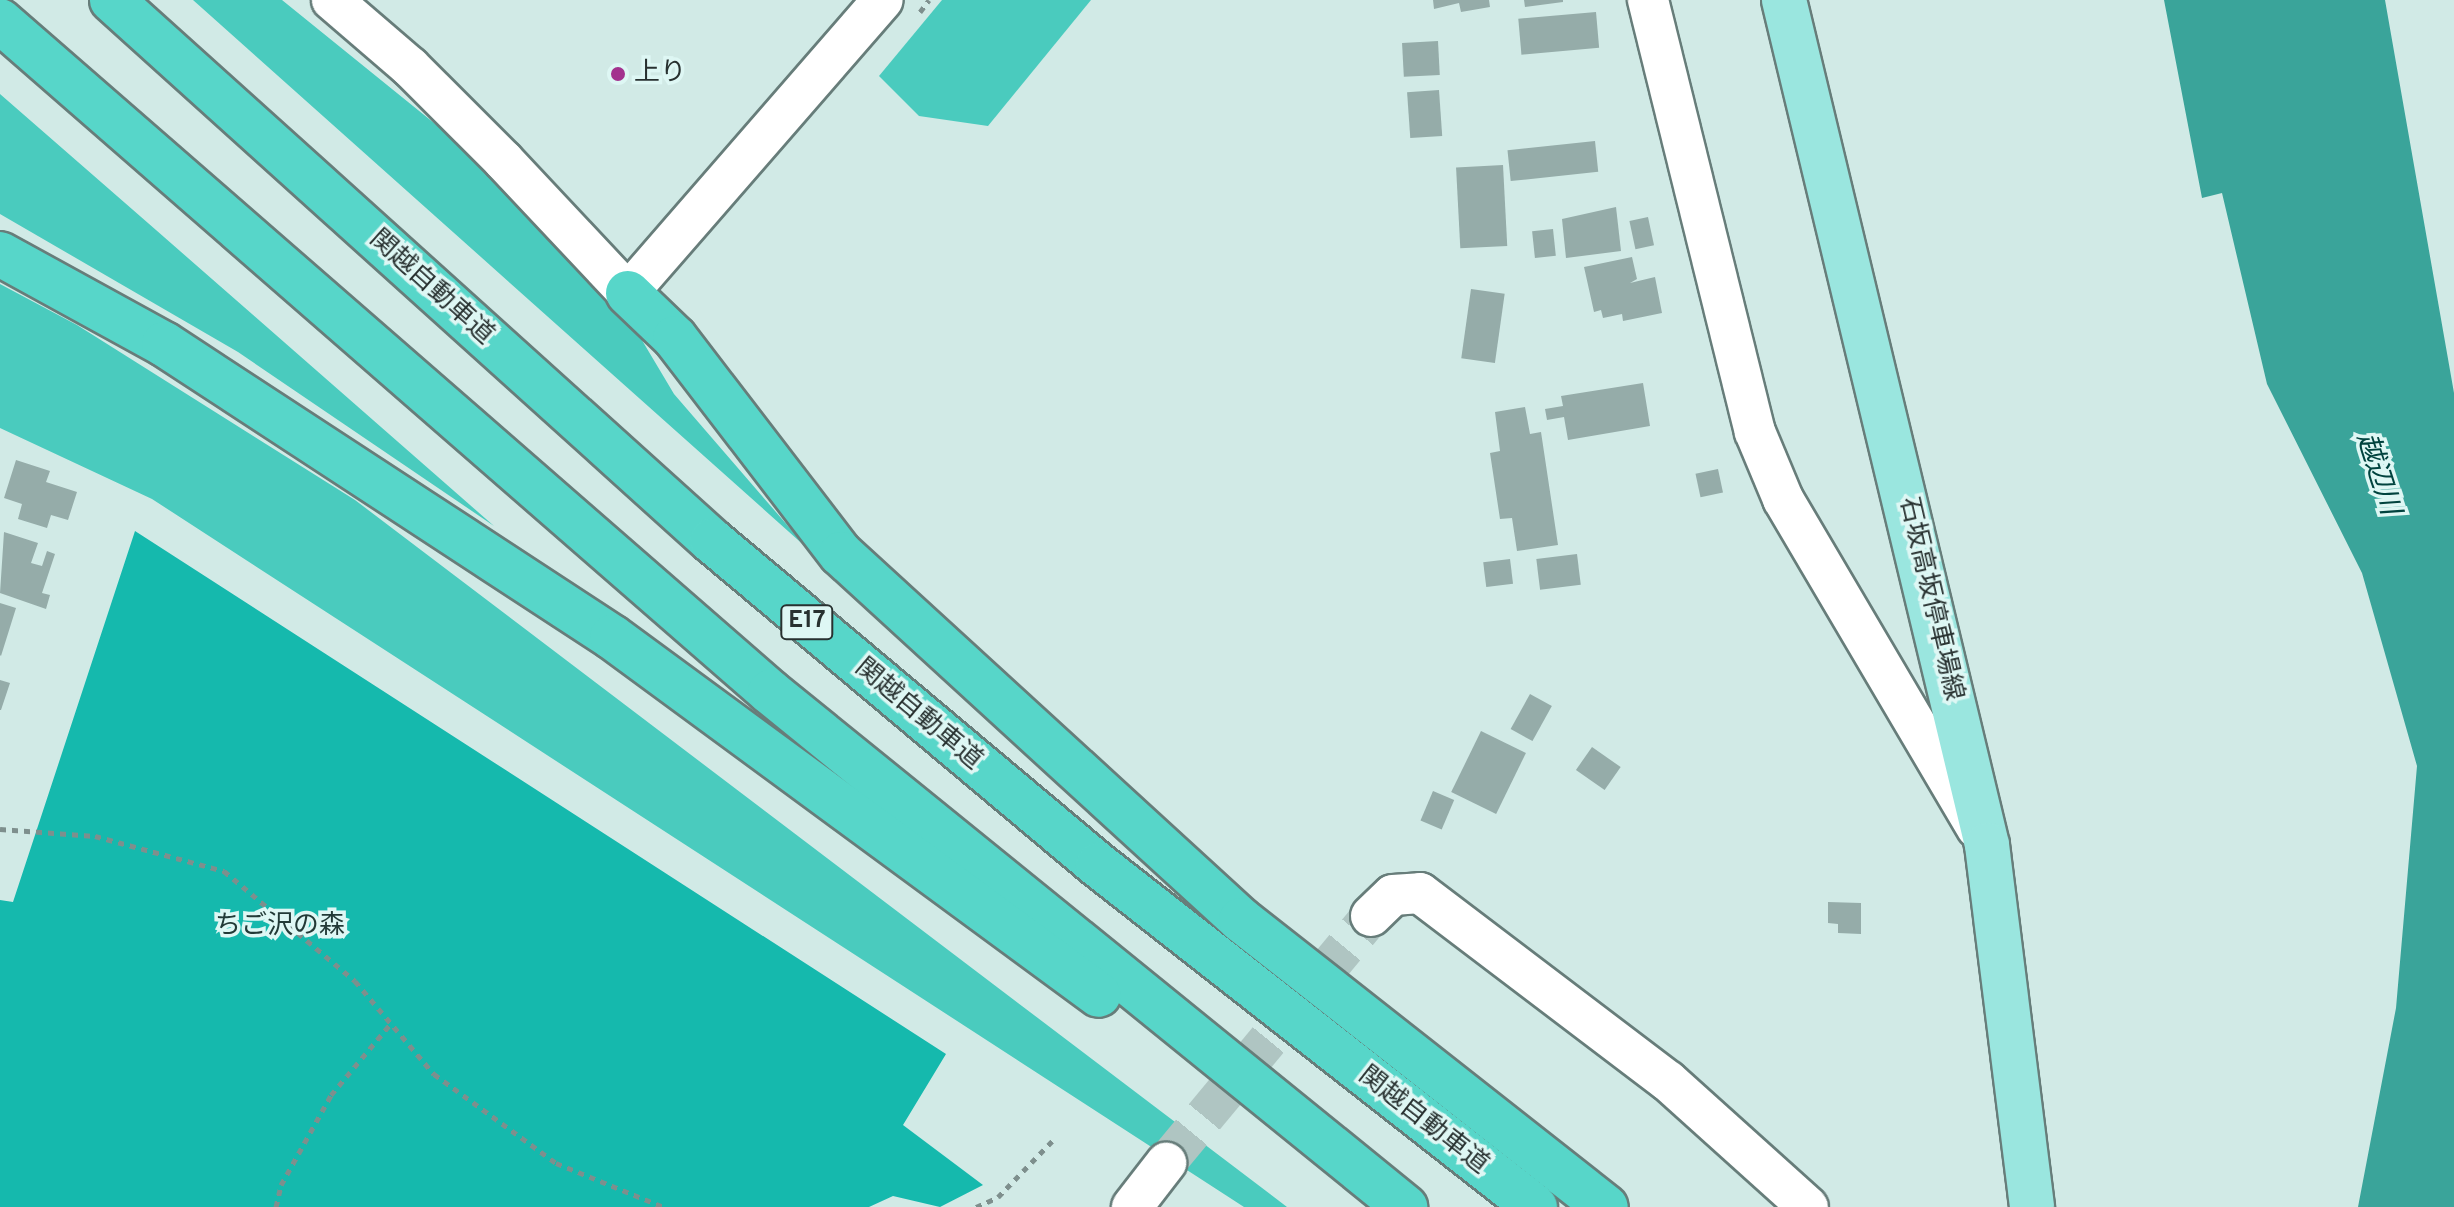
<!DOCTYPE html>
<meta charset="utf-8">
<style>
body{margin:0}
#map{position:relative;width:2454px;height:1207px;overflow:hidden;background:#d1eae6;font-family:Overpass,"Noto Sans JP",sans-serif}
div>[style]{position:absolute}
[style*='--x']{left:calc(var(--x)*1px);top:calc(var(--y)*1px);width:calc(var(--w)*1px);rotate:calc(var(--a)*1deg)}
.green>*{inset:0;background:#4acbbe}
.forest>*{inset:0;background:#15b9ad}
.water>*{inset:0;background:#3aa49a}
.building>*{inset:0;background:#95aca9;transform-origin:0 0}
.minor-tunnel>*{height:40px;margin-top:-20px;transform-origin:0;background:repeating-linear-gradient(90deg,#afc5c2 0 40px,transparent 0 60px)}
.path>*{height:5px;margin-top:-2.5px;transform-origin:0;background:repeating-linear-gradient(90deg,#7e8f8d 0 6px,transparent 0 12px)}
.roads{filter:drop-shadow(2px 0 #677d7a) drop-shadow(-2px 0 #677d7a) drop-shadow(0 2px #677d7a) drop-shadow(0 -2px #677d7a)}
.minor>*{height:40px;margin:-20px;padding:0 20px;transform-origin:20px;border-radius:20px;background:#fff}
.major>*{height:44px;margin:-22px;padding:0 22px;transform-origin:22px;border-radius:22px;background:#9ae6df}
.highway>*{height:44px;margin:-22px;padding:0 22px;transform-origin:22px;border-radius:22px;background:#57d6c9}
.dots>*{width:22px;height:22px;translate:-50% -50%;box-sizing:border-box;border:4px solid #def7f4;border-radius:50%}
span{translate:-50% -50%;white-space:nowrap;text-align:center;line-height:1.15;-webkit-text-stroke:7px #def7f4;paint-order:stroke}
.shield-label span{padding:2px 6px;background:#def7f4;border:2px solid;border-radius:6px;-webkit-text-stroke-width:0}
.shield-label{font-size:24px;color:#283130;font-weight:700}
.poi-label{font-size:26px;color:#283130}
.left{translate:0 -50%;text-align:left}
.street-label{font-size:26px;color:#283130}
.park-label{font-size:26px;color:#223a37}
.water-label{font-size:28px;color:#00433e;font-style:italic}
</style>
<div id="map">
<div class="green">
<i style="clip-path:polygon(193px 0,282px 0,533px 203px,621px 305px,674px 394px,807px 548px)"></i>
<i style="clip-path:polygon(942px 0,1091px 0,988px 126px,919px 116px,879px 76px)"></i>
<i style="clip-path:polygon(0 94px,156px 230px,494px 526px,238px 352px,0 214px)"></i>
<i style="clip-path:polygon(0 284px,77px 325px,355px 500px,1287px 1207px,1244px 1207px,152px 499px,0 428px)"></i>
</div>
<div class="forest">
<i style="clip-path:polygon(135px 531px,946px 1054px,903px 1125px,983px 1185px,940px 1207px,893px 1196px,869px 1207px,0 1207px,0 900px,13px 902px)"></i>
</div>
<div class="water">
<i style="clip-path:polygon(2164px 0,2385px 0,2454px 393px,2454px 1207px,2358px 1207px,2396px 1008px,2417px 766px,2362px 573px,2267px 384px,2222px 193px,2202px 198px)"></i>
</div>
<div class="building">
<i style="clip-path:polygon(1433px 0,1489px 0,1490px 7px,1461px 12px,1459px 3px,1434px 9px)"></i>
<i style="clip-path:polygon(1524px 0,1563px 0,1563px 2px,1525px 7px)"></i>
<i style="left:1596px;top:12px;width:36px;height:78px;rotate:85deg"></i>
<i style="left:1438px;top:41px;width:34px;height:36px;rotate:87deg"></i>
<i style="left:1439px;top:90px;width:46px;height:32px;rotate:86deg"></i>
<i style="left:1595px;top:141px;width:31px;height:88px;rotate:84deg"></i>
<i style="left:1503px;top:165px;width:81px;height:47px;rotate:87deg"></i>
<i style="clip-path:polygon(1616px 207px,1621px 251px,1566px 258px,1562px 219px)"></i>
<i style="left:1648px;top:217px;width:29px;height:19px;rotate:78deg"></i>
<i style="left:1553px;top:229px;width:27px;height:21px;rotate:84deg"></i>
<i style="clip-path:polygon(1632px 257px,1637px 279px,1630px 283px,1655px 277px,1662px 313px,1623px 321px,1622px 314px,1603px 318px,1601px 310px,1594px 312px,1584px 267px)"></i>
<i style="left:1471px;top:289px;width:34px;height:70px;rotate:8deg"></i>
<i style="clip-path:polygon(1643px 383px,1650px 426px,1568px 440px,1564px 417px,1547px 420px,1545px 409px,1563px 406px,1561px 396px)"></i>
<i style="clip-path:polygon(1525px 407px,1530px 434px,1541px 432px,1558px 545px,1517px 551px,1512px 518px,1500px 519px,1490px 453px,1500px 451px,1495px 412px)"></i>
<i style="clip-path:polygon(16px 460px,50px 471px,46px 482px,77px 492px,68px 520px,51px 515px,47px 528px,18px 519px,22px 504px,4px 498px)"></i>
<i style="left:1718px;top:469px;width:24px;height:23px;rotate:78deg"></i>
<i style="clip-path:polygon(4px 532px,38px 543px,31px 563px,42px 566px,47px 551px,55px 554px,42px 593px,50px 595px,46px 609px,0 593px)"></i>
<i style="left:1577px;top:554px;width:31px;height:41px;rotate:83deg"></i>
<i style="left:1510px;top:559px;width:25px;height:27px;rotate:83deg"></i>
<i style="clip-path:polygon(0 603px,16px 608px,1px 656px,0 655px)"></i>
<i style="clip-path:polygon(0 680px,10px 683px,1px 710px,0 710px)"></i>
<i style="left:1530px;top:694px;width:25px;height:40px;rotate:29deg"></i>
<i style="left:1481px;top:731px;width:50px;height:68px;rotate:26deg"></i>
<i style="left:1592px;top:747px;width:35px;height:28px;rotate:35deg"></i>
<i style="left:1433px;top:791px;width:23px;height:32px;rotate:23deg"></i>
<i style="clip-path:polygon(1828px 902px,1861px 903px,1861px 934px,1838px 933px,1838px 924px,1828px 923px)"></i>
</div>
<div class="minor-tunnel">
<i style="--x:1166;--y:1163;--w:321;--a:-50.3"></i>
</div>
<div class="path">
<i style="--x:920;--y:12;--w:15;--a:-53"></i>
<i style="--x:0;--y:829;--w:95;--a:4.2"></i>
<i style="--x:95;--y:836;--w:134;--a:15.2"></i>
<i style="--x:224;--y:871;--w:171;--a:40"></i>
<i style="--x:355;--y:981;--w:122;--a:49.7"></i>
<i style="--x:434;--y:1074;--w:151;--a:36.1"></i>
<i style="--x:556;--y:1163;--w:117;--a:22.2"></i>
<i style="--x:276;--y:1207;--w:23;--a:-77"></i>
<i style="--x:281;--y:1185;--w:103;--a:-60.9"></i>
<i style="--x:331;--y:1095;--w:95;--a:-50.1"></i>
<i style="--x:976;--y:1207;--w:24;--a:-24"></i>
<i style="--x:998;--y:1197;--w:78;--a:-46"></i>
</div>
<div class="roads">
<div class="minor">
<i style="--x:332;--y:0;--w:103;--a:40.7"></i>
<i style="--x:410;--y:67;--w:132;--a:45"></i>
<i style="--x:503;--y:160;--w:183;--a:46.8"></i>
<i style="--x:628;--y:293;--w:388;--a:-49"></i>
<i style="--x:1648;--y:0;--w:445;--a:76.1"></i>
<i style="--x:1755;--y:432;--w:73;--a:67.3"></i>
<i style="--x:1783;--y:499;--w:382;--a:59.5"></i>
<i style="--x:1371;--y:916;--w:30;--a:-44"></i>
<i style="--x:1393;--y:895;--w:27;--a:-4"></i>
<i style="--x:1420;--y:893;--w:311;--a:37.2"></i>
<i style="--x:1668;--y:1081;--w:188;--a:42"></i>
<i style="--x:1132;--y:1207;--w:56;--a:-52.3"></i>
</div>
<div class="major">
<i style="--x:1784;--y:0;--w:869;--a:76.49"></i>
<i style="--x:1987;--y:845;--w:365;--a:82.9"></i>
</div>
<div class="highway">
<i style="--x:112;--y:0;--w:808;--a:42.04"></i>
<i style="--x:712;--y:541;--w:504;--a:40.01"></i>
<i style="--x:1098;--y:865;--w:555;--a:38.05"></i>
<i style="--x:0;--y:21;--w:1021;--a:41.07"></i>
<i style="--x:770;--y:692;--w:818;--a:39.04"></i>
<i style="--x:0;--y:254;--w:187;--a:28.8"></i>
<i style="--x:164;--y:344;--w:535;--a:33.19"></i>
<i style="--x:612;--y:637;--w:604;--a:36.32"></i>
<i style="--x:628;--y:293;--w:65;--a:43.8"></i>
<i style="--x:675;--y:338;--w:272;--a:52.5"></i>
<i style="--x:841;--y:554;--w:542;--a:42.46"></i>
<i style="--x:1241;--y:920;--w:464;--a:38.2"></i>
</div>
</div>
<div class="dots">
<i style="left:618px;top:74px;background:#a3328e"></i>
</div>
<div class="shield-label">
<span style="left:807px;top:622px">E17</span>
</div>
<div class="poi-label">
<span class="left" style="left:634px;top:74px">上り</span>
</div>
<div class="street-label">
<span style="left:431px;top:288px;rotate:42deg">関越自動車道</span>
<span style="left:1930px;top:599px;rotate:77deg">石坂高坂停車場線</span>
<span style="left:918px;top:715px;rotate:40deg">関越自動車道</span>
<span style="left:1423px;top:1121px;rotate:38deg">関越自動車道</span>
</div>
<div class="park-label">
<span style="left:280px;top:927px">ちご沢の森</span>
</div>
<div class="water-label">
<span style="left:2377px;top:474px;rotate:72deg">越辺川</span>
</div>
</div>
